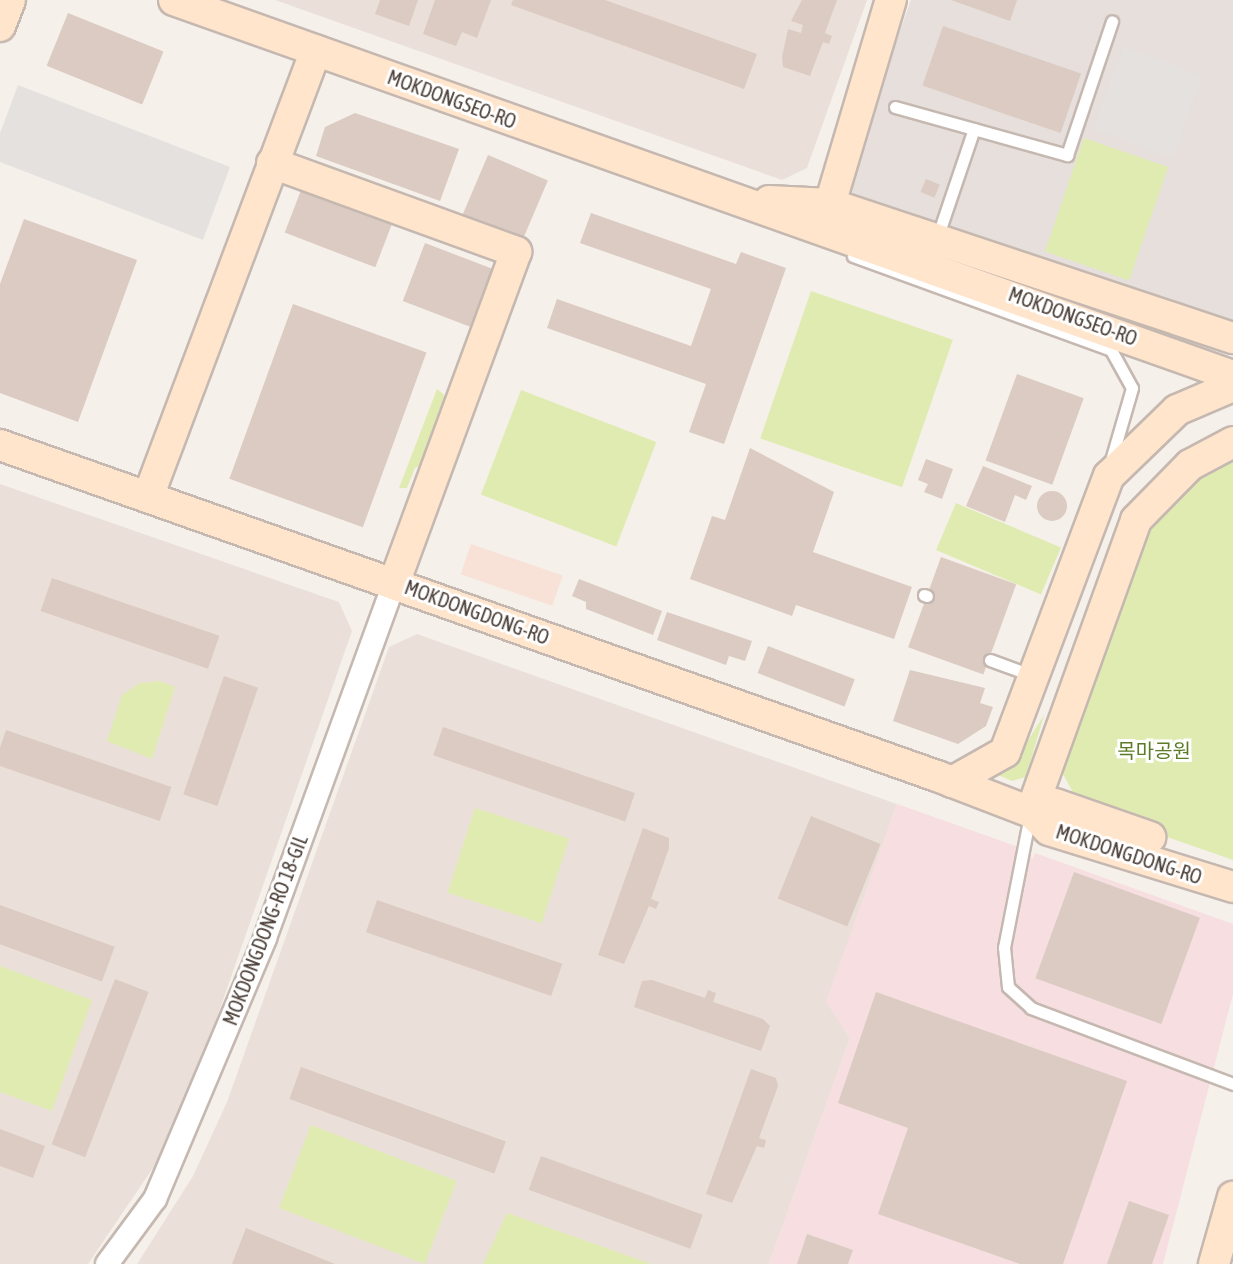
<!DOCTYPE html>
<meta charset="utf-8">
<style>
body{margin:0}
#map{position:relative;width:1233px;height:1264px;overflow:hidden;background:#f6f0eb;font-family:"Asap Condensed","Noto Sans KR",sans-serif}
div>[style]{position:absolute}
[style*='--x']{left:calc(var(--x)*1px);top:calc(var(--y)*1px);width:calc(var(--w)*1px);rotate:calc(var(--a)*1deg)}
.residential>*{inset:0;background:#eae0d9}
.commercial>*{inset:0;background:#f8e1d6;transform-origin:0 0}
.industrial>*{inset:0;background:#e6dfdc}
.medical>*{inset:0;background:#f6dee1}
.green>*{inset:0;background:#e0ebb2;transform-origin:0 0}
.parking>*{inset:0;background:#e5e1df;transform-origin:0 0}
.building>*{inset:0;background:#dbcbc2;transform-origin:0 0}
.round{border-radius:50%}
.roads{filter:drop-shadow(2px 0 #c5b8b0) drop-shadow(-2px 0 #c5b8b0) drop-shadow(0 2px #c5b8b0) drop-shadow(0 -2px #c5b8b0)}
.lane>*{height:11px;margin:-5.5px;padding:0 5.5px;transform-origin:5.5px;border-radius:5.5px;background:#fff}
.street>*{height:22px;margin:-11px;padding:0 11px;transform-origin:11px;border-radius:11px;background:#fff}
.secondary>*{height:30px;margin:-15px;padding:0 15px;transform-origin:15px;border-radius:15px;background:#ffe5cc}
span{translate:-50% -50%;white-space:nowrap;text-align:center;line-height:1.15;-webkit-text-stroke:6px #fff;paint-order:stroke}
.street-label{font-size:20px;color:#4b3f38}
.park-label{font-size:20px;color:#5c7b26}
</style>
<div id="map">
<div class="residential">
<i style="clip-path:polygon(275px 0,867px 0,807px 168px,782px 180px)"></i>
<i style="clip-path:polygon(0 484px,339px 602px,352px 631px,195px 1080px,163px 1153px,88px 1264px,0 1264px)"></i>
<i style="clip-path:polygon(417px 634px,897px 804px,827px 1002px,850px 1038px,769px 1264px,137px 1264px,193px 1176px,227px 1102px,389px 647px)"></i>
</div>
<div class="commercial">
<i style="left:471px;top:544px;width:97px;height:32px;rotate:19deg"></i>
</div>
<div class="industrial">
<i style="clip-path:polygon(911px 0,1233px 0,1233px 342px,858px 207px,846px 182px)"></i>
</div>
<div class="medical">
<i style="clip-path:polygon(897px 804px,1030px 851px,1032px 860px,1035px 853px,1233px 924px,1233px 994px,1163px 1264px,769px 1264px,850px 1038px,826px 1002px)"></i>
</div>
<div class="green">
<i style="left:1084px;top:138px;width:89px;height:120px;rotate:19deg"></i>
<i style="left:811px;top:291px;width:150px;height:156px;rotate:19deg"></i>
<i style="clip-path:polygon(437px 389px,448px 398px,424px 464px,415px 468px,407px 488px,399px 488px)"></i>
<i style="left:521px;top:390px;width:145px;height:112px;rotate:21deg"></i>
<i style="clip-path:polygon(1233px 457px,1233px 860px,1081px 807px,1063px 774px,1135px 554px,1155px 519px,1186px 487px)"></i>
<i style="left:956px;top:503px;width:114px;height:51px;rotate:23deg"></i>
<i style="clip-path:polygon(160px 681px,175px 687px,152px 759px,107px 741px,122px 695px,140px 683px)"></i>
<i style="clip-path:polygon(1044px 715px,1026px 777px,1012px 781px,998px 775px,1013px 764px)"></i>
<i style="left:475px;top:808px;width:99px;height:89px;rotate:18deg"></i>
<i style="clip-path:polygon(0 966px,92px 1000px,52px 1111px,0 1092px)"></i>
<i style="left:311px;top:1125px;width:156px;height:89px;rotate:21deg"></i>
<i style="clip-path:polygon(507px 1213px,651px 1264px,483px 1264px)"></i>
</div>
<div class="parking">
<i style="left:1123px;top:47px;width:85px;height:87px;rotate:20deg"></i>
<i style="clip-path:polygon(18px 85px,230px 167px,203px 240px,0 162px,0 133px)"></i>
</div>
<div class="building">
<i style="clip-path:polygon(380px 0,418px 0,409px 26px,375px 14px)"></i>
<i style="clip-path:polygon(435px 0,491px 0,477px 38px,462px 32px,456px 46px,423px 34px)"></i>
<i style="clip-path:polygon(513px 0,605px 0,757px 54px,744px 89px,511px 5px)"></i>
<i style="clip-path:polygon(802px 0,837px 0,825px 33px,832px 36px,829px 44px,823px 42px,810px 76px,783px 67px,782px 57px,788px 29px,801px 33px,803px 25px,791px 21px)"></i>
<i style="clip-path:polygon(951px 0,1017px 0,1010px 21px)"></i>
<i style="left:68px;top:13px;width:103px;height:57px;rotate:22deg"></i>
<i style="left:943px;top:26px;width:146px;height:63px;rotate:19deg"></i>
<i style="clip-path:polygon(355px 113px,459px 149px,440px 201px,316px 156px,325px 127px)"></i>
<i style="left:488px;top:155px;width:65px;height:65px;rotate:23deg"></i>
<i style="left:926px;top:179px;width:15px;height:14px;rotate:23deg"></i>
<i style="left:303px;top:185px;width:97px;height:51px;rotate:21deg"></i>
<i style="clip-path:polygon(591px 213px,736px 264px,741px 252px,786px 268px,724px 444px,689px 432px,706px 384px,547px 328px,557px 299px,691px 346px,711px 289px,580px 243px)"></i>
<i style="clip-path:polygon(24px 219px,137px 260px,78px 422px,0 393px,0 284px)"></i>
<i style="left:425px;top:243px;width:77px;height:62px;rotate:21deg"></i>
<i style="left:293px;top:304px;width:142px;height:186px;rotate:20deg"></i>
<i style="left:1017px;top:374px;width:71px;height:92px;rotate:20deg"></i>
<i style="clip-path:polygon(750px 448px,834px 492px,813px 552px,912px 587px,894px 639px,796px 605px,792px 616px,690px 579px,712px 516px,725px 520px)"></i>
<i style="clip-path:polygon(926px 459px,953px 469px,942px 499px,924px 492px,928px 484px,918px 480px)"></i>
<i style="clip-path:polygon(983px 466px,1032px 486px,1026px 500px,1015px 495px,1005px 522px,966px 506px)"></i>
<i class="round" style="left:1037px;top:491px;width:30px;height:30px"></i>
<i style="left:941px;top:557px;width:80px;height:96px;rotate:20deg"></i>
<i style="left:52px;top:578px;width:177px;height:35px;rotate:19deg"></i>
<i style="clip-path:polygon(579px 579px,662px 611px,653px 635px,586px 609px,586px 602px,572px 596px)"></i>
<i style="clip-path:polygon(667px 612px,752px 641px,745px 661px,729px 656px,726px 665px,657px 640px)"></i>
<i style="left:768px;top:646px;width:93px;height:29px;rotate:21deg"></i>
<i style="clip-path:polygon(910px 670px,985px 688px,980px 703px,993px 707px,986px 726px,958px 744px,893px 721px)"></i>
<i style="left:224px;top:676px;width:36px;height:125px;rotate:19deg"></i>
<i style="left:443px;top:727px;width:203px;height:30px;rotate:19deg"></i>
<i style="left:6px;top:730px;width:175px;height:36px;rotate:19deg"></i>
<i style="left:811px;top:816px;width:75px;height:89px;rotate:22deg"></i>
<i style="clip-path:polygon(643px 828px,669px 838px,669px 848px,651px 899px,659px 902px,656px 909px,649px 906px,624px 964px,598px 955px)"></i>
<i style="left:1074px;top:872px;width:134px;height:113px;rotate:20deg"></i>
<i style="left:377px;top:900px;width:196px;height:34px;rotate:19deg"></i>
<i style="left:0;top:905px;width:122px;height:37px;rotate:20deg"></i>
<i style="left:115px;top:979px;width:36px;height:177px;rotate:21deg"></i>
<i style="clip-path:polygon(652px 980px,705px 998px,708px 990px,716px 993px,713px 1002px,763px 1019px,770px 1026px,761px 1051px,634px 1007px,642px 981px)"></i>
<i style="clip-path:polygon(876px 992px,1127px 1081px,1063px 1264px,1020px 1264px,878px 1214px,908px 1128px,838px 1103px)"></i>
<i style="left:301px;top:1067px;width:218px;height:34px;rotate:20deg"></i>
<i style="clip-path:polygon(751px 1069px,776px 1078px,778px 1086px,759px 1138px,766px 1140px,764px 1148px,757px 1146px,732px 1203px,706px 1194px)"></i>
<i style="clip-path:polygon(0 1129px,45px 1146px,33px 1178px,0 1166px)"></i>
<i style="left:541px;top:1156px;width:172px;height:36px;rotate:20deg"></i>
<i style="clip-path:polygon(1129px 1201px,1169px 1215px,1152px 1264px,1107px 1264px)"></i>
<i style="clip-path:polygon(246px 1228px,335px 1264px,232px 1264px)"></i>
<i style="clip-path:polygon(807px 1234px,853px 1250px,848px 1264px,797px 1264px)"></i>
</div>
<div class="roads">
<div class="lane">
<i style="--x:895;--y:107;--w:179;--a:15.6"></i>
<i style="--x:1067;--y:155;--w:141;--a:-71.4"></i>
<i style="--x:937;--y:238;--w:115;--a:-71.3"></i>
<i style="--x:853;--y:256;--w:275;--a:20"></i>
<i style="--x:1111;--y:350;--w:43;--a:61.1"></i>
<i style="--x:1132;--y:388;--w:82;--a:106.2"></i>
<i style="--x:924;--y:595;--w:3;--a:18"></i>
<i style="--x:990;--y:660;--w:44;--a:20.1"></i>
<i style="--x:1030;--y:815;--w:135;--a:101.1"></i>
<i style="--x:1004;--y:947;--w:40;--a:84.3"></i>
<i style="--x:1008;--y:987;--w:31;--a:42"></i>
<i style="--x:1031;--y:1008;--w:216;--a:20.6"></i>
</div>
<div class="street">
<i style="--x:107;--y:1264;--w:81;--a:-53.6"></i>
<i style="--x:155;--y:1199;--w:283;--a:-67.1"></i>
<i style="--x:265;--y:938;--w:378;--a:-70"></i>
</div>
<div class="secondary">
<i style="--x:174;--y:0;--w:1124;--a:19.55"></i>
<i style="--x:0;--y:26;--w:28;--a:-69"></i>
<i style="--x:272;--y:163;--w:260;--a:20"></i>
<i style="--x:516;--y:252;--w:353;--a:110.2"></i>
<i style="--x:769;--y:201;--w:61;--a:2.8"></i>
<i style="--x:830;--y:204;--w:425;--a:18.4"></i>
<i style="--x:830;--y:204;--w:213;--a:-73.4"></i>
<i style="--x:0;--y:445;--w:994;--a:19.46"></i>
<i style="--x:937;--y:776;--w:101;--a:21"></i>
<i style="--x:1031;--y:812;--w:25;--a:45"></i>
<i style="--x:1049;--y:830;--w:193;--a:17.2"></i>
<i style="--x:148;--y:497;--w:477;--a:-69.4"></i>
<i style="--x:952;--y:782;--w:61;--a:-29.5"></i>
<i style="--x:1005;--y:752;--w:295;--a:-69.4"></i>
<i style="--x:1109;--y:476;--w:95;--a:-44.1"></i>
<i style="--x:1177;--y:410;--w:61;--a:-23.2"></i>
<i style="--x:1031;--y:812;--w:310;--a:-70.2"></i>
<i style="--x:1136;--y:520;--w:77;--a:-45.5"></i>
<i style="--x:1190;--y:465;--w:49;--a:-28.1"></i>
<i style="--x:1031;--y:812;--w:25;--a:-18"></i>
<i style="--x:1055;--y:804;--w:101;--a:19.2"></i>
<i style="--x:1214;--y:1264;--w:70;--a:-74.2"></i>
</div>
</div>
<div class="street-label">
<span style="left:452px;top:99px;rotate:20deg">MOKDONGSEO-RO</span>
<span style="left:1073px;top:316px;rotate:20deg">MOKDONGSEO-RO</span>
<span style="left:477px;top:612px;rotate:20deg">MOKDONGDONG-RO</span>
<span style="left:1129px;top:854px;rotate:18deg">MOKDONGDONG-RO</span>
<span style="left:265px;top:930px;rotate:-69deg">MOKDONGDONG-RO 18-GIL</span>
</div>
<div class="park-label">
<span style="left:1154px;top:750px">목마공원</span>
</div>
</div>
